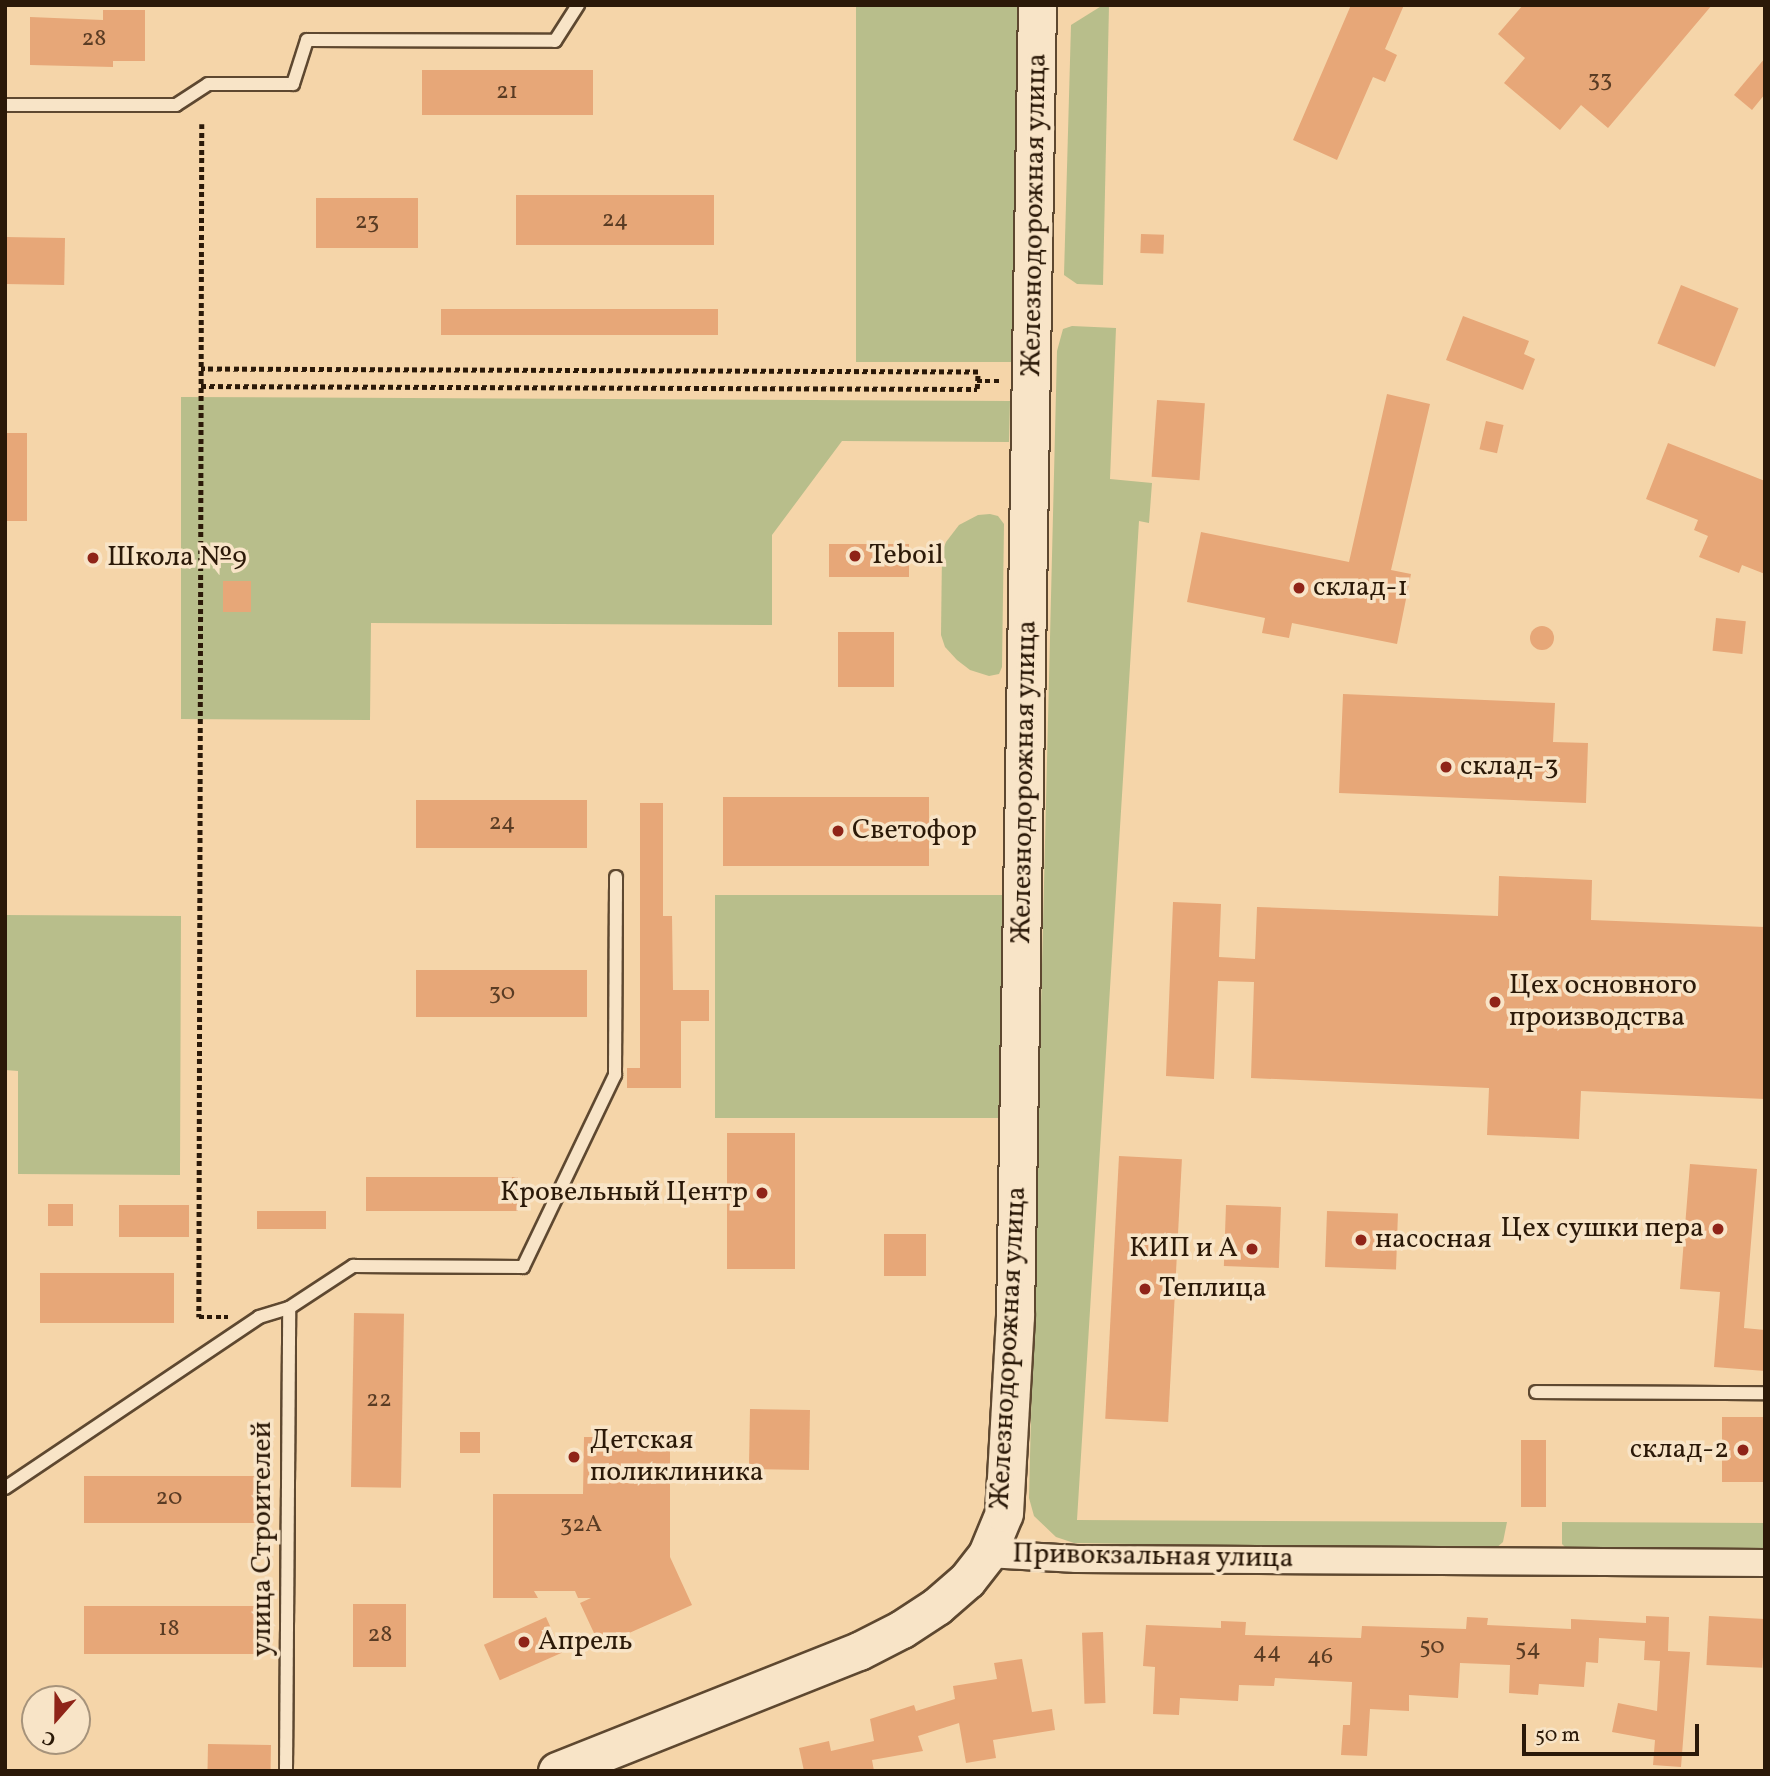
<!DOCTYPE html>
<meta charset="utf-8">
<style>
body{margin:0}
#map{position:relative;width:1770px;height:1776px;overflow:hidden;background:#f5d5a9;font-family:Vollkorn,serif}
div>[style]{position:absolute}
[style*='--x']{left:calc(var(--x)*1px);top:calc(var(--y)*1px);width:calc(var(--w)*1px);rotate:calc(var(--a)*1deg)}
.green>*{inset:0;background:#b8be8b;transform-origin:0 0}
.building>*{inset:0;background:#e7a778;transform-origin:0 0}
.round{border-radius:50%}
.path>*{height:4.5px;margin-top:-2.25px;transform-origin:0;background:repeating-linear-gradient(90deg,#2b1908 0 5px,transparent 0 8.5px)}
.roads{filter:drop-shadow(2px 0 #5e4830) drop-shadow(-2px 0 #5e4830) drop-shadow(0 2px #5e4830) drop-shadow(0 -2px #5e4830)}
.service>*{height:12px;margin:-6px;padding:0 6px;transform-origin:6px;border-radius:6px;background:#f8e4c7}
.minor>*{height:26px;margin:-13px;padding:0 13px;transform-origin:13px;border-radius:13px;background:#f8e4c7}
.secondary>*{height:37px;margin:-18.5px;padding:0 18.5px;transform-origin:18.5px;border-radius:18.5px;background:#f8e4c7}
.dots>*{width:19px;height:19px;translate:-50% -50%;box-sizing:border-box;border:4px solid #f8e4c7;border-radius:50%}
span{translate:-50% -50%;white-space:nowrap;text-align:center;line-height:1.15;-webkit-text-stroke:7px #f8e4c7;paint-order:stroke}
.number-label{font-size:24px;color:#5a3c24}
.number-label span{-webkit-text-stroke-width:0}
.street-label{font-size:28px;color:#2b1908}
.poi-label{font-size:28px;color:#2b1908}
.left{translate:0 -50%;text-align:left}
.right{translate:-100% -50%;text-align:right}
.frame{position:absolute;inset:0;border:7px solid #2b1908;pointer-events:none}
.north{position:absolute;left:21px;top:1685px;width:70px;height:70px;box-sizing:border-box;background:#f8e4c7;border:2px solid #a6937b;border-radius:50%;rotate:201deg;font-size:19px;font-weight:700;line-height:28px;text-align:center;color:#2b1908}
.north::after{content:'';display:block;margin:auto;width:24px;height:32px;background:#8f2418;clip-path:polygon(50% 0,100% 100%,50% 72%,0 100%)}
.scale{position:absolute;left:1522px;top:1724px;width:177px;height:32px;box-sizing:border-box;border:4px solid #2b1908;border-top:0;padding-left:9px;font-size:21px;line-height:24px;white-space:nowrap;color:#2b1908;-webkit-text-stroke:5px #f8e4c7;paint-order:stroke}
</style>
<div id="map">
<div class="green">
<i style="left:856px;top:5px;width:161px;height:357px"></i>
<i style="clip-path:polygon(1103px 5px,1109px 5px,1103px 285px,1077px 284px,1064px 275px,1071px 25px)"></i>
<i style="clip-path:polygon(1072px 326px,1116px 328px,1110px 479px,1152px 483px,1149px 523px,1139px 521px,1077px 1520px,1507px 1522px,1503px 1542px,1494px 1550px,1074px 1543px,1056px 1537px,1034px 1516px,1029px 1498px,1057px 351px,1063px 329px)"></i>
<i style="clip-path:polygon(181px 397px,1010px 401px,1009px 442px,842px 441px,772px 535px,772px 625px,371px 623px,370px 720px,181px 719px)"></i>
<i style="clip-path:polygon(990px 514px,998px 516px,1004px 524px,1002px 667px,999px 674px,989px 676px,970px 670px,957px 660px,945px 647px,941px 635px,942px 552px,946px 542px,959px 525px,978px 515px)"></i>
<i style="left:715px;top:895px;width:288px;height:223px"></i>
<i style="clip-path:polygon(5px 915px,181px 916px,180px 1175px,18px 1174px,18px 1071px,5px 1070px)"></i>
<i style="clip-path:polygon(1562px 1522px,1765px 1523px,1765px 1552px,1570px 1552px,1562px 1544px)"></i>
</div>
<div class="building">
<i style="clip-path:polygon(1351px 5px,1404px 5px,1385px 49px,1397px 55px,1385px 82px,1373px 77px,1337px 160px,1293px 140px)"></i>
<i style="clip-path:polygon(1523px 5px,1712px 5px,1608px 128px,1581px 105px,1560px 130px,1504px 83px,1525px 58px,1498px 34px)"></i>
<i style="clip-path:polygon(103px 10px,145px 10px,145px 61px,113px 61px,113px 67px,30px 65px,30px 17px,103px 20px)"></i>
<i style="clip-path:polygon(1765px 58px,1765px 94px,1752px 110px,1734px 95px)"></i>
<i style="left:422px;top:70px;width:171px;height:45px"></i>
<i style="left:516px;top:195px;width:198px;height:50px"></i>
<i style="left:316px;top:198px;width:102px;height:50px"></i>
<i style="left:1141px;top:234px;width:23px;height:19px;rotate:2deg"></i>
<i style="left:5px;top:237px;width:60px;height:47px;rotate:1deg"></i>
<i style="left:1681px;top:285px;width:62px;height:63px;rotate:22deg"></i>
<i style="left:441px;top:309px;width:277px;height:26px"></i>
<i style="clip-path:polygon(1463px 316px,1529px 341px,1524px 354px,1535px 359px,1523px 390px,1446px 360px)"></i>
<i style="clip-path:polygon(1387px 394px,1430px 404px,1391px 570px,1411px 574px,1397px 644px,1292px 623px,1289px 638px,1262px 633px,1265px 618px,1187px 602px,1201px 532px,1349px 562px)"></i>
<i style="left:1157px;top:400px;width:48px;height:77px;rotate:4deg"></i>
<i style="left:1486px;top:421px;width:18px;height:29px;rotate:13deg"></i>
<i style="left:5px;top:433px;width:22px;height:88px"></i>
<i style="clip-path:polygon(1668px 443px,1765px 481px,1765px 574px,1742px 565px,1739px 573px,1699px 557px,1708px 536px,1694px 530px,1698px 520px,1646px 499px)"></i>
<i style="left:829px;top:544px;width:80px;height:33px"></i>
<i style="left:223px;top:581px;width:28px;height:31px"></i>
<i style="left:1716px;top:618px;width:30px;height:33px;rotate:6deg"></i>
<i class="round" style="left:1530px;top:626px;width:24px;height:24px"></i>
<i style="left:838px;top:632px;width:56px;height:55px"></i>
<i style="clip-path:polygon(1343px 694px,1555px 703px,1553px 742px,1588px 743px,1586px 803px,1339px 793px)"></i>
<i style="left:723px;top:797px;width:206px;height:69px"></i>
<i style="left:416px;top:800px;width:171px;height:48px"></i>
<i style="clip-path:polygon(640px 803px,663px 803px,663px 916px,672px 916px,673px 990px,709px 990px,709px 1021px,681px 1021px,681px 1088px,627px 1088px,627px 1068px,640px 1068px)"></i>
<i style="clip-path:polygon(1499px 876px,1592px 880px,1591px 920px,1765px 927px,1765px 1099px,1581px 1091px,1579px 1139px,1487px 1135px,1489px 1088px,1251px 1078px,1254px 982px,1218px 981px,1214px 1079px,1166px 1076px,1173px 902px,1221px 904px,1219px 957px,1255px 959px,1257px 907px,1498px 916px)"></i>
<i style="left:416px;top:970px;width:171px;height:47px"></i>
<i style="left:727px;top:1133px;width:68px;height:136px"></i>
<i style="left:1119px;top:1156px;width:63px;height:263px;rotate:3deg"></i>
<i style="clip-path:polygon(1690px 1164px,1757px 1169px,1744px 1328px,1765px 1330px,1765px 1371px,1714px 1367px,1720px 1292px,1680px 1289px)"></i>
<i style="left:366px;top:1177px;width:152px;height:34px"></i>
<i style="left:48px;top:1204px;width:25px;height:22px"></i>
<i style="left:119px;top:1205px;width:70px;height:32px"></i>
<i style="left:1226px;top:1205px;width:55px;height:61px;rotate:2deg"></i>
<i style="left:257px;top:1211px;width:69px;height:18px"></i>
<i style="left:1327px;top:1211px;width:71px;height:56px;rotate:2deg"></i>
<i style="left:884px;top:1234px;width:42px;height:42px"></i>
<i style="left:40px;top:1273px;width:134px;height:50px"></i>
<i style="left:354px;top:1313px;width:50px;height:174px;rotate:1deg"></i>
<i style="left:750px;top:1409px;width:60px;height:60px;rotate:1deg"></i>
<i style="left:1722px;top:1417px;width:43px;height:65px"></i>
<i style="left:460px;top:1432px;width:20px;height:21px"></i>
<i style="clip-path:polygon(584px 1437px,670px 1437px,670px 1557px,692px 1605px,600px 1646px,580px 1603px,591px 1598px,578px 1598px,575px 1591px,534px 1591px,538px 1598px,493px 1598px,493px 1494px,583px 1494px)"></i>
<i style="left:1521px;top:1440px;width:25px;height:67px"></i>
<i style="left:84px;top:1476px;width:171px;height:47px"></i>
<i style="left:353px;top:1604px;width:53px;height:63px"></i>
<i style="left:84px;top:1606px;width:171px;height:48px"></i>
<i style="clip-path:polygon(1646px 1616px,1669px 1617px,1668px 1651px,1690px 1652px,1681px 1767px,1653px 1765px,1655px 1740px,1612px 1732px,1618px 1703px,1657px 1711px,1660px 1661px,1644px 1660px,1645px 1641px,1599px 1638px,1598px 1663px,1586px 1662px,1584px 1687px,1539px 1684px,1538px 1695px,1509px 1693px,1510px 1665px,1460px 1663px,1458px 1698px,1409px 1695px,1409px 1711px,1370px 1709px,1367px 1756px,1341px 1755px,1343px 1725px,1350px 1725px,1352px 1682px,1275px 1678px,1274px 1686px,1239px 1685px,1238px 1701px,1180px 1698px,1179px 1715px,1153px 1714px,1155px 1667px,1143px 1666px,1146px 1625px,1221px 1628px,1221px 1621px,1246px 1622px,1245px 1635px,1361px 1638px,1362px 1626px,1466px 1629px,1467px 1617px,1488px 1618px,1487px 1625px,1571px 1629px,1571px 1619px,1646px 1623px)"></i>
<i style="left:1709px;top:1616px;width:56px;height:49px;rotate:3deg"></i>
<i style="left:546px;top:1617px;width:39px;height:68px;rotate:66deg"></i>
<i style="left:1103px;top:1632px;width:71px;height:21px;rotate:88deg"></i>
<i style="clip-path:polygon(1022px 1659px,1032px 1712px,1052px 1709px,1055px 1730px,993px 1740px,996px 1758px,966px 1763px,959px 1723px,918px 1736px,923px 1751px,872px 1760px,874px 1771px,804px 1771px,799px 1748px,829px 1741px,831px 1751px,874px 1741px,870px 1719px,914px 1705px,916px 1711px,955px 1699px,953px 1686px,997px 1679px,994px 1663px)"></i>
<i style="left:208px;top:1744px;width:63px;height:27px;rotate:1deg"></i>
</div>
<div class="path">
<i style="--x:202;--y:124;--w:1193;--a:90.14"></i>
<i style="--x:199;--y:1317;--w:29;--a:0"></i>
<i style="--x:977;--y:381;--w:24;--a:0"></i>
<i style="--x:201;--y:386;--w:776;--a:0.22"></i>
<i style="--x:977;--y:389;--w:17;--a:-87"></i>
<i style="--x:978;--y:372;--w:777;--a:-179.78"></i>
</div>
<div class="roads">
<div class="service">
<i style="--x:5;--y:105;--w:171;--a:0"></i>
<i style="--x:176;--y:105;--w:38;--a:-33"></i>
<i style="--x:208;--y:84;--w:85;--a:0"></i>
<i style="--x:293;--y:84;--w:46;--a:-72.3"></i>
<i style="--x:307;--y:40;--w:248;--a:0.2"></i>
<i style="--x:555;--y:41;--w:43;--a:-57.4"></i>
<i style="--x:1536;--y:1392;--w:229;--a:0.3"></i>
<i style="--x:5;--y:1488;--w:306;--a:-33.9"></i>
<i style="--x:259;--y:1317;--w:31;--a:-17"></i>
<i style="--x:289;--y:1308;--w:77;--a:-33.3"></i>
<i style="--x:353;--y:1266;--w:170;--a:0.3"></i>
<i style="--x:523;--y:1267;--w:213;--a:-64.4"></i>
<i style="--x:615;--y:1075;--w:198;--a:-89.7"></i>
<i style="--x:286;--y:1771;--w:463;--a:-89.6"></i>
</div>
<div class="minor">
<i style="--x:987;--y:1554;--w:90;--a:3.2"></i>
<i style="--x:1077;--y:1559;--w:688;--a:0.33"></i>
</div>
<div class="secondary">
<i style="--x:557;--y:1771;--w:325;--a:-21.7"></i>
<i style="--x:859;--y:1651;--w:48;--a:-27.1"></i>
<i style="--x:902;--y:1629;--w:42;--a:-33.3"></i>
<i style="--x:937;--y:1606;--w:40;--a:-41"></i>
<i style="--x:967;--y:1580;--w:33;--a:-52"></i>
<i style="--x:987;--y:1554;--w:44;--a:-67.5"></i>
<i style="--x:1004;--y:1513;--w:197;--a:-86.8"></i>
<i style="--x:1015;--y:1316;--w:1311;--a:-89.04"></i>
</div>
</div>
<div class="dots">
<i style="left:855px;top:556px;background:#8f2418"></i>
<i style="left:93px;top:558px;background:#8f2418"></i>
<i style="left:1299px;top:588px;background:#8f2418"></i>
<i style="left:1446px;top:767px;background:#8f2418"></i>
<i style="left:838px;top:831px;background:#8f2418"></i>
<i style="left:1495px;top:1002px;background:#8f2418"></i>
<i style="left:762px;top:1193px;background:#8f2418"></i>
<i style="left:1718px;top:1229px;background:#8f2418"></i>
<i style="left:1361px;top:1240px;background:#8f2418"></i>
<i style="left:1252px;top:1249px;background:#8f2418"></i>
<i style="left:1145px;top:1289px;background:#8f2418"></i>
<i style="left:1743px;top:1450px;background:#8f2418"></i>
<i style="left:574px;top:1457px;background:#8f2418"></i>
<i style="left:524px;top:1642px;background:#8f2418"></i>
</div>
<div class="number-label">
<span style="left:94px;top:40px">28</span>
<span style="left:1600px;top:81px">33</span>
<span style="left:507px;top:93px">21</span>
<span style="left:615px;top:221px">24</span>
<span style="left:367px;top:223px">23</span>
<span style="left:502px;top:824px">24</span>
<span style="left:502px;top:994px">30</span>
<span style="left:379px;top:1401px">22</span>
<span style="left:169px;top:1499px">20</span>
<span style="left:581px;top:1526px">32А</span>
<span style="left:169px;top:1630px">18</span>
<span style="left:380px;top:1636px">28</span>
<span style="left:1432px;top:1648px">50</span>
<span style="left:1528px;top:1650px">54</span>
<span style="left:1267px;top:1653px">44</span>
<span style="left:1320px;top:1658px">46</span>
</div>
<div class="street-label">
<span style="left:1035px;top:215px;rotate:-89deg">Железнодорожная улица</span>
<span style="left:1025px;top:782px;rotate:-89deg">Железнодорожная улица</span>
<span style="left:1009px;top:1348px;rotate:-87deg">Железнодорожная улица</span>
<span style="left:263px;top:1539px;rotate:-90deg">улица Строителей</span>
<span style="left:1153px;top:1557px;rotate:1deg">Привокзальная улица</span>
</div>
<div class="poi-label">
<span class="left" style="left:869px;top:556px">Teboil</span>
<span class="left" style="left:107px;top:558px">Школа №9</span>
<span class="left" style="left:1313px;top:588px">склад-1</span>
<span class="left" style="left:1460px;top:767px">склад-3</span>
<span class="left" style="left:852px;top:831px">Светофор</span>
<span class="left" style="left:1509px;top:1002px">Цех основного<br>производства</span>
<span class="right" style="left:748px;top:1193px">Кровельный Центр</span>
<span class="right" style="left:1704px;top:1229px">Цех сушки пера</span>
<span class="left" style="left:1375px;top:1240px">насосная</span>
<span class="right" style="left:1238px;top:1249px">КИП и А</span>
<span class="left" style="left:1159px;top:1289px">Теплица</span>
<span class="left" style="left:590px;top:1457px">Детская<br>поликлиника</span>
<span class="right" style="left:1729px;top:1450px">склад-2</span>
<span class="left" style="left:538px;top:1642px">Апрель</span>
</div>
<div class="frame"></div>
<div class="north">С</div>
<div class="scale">50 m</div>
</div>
